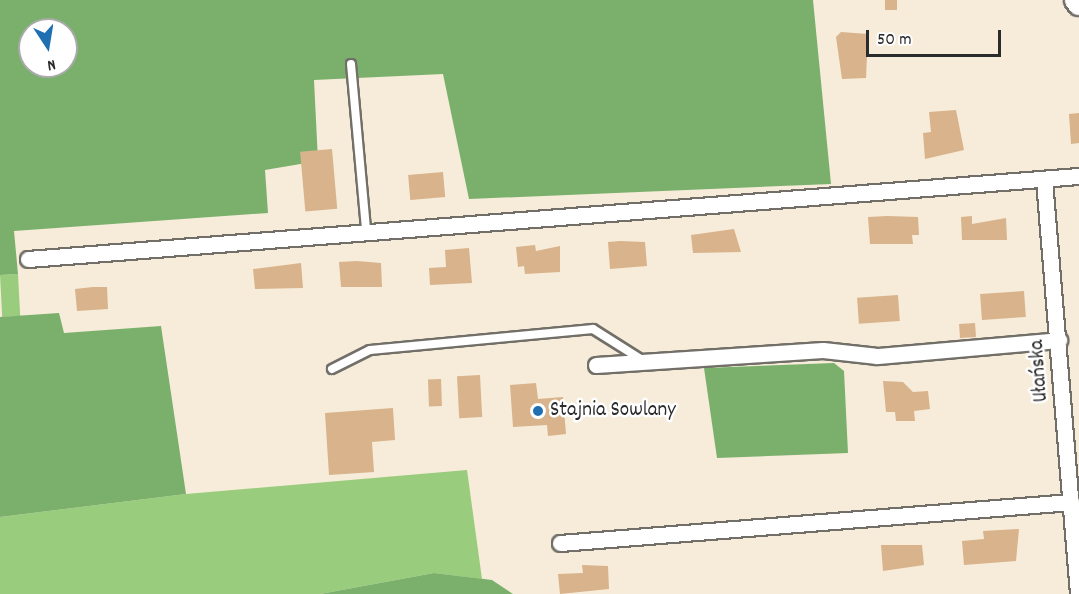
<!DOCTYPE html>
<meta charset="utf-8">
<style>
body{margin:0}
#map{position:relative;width:1079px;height:594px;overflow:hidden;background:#f6ecd9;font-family:Dekko,sans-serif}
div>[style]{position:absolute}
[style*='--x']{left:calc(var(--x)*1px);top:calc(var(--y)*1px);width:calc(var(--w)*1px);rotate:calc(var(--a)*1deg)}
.green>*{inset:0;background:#99cc7c;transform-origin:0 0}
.forest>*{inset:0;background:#7ab06c}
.building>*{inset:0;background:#d8b38b;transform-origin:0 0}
.roads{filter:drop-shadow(2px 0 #726f68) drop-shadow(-2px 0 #726f68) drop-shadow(0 2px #726f68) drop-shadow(0 -2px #726f68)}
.lane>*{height:8px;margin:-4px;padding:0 4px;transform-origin:4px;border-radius:4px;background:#fff}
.street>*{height:15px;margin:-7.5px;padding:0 7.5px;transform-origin:7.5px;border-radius:7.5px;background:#fff}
.secondary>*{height:22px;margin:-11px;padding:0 11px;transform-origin:11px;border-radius:11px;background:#fff}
.dots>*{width:16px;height:16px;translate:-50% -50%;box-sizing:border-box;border:3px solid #fff;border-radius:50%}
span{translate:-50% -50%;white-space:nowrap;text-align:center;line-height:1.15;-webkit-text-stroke:5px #fff;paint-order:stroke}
.street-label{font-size:21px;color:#2b2b2b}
.poi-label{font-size:21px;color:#2b2b2b}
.left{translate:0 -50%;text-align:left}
.north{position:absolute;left:18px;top:18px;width:60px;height:60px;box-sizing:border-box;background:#fff;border:2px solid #aaa;border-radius:50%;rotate:168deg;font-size:16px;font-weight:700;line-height:24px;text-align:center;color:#2b2b2b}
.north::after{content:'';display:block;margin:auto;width:21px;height:27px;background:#1f6fb2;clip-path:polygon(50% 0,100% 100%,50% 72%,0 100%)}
.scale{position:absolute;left:866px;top:30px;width:135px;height:27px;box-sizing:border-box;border:3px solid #2b2b2b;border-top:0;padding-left:8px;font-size:18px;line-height:21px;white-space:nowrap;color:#2b2b2b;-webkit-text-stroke:4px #fff;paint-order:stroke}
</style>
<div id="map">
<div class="green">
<i style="left:18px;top:274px;width:42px;height:18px;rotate:87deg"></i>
<i style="clip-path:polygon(467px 470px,482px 579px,434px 573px,320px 594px,0 594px,0 517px,186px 494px)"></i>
</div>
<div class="forest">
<i style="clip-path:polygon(evenodd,0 0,813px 0,831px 184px,469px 199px,443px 74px,314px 80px,318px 161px,265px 170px,268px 213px,14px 231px,18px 274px,0 275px,0 0,30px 30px,66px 30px,66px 66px,30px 66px,30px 30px)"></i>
<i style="clip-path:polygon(59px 313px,64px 333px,161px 326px,186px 494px,0 517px,0 317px)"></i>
<i style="clip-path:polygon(834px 363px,844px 371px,848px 453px,717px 458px,704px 368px)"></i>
<i style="clip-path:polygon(434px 573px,492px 580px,513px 594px,320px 594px)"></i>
</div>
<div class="building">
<i style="left:885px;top:0;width:12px;height:10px"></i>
<i style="clip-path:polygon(841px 32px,868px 34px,866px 78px,842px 79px,836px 37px)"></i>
<i style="clip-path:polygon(956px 110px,964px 150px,925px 159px,923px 133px,931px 132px,929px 112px)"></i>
<i style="clip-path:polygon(1079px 113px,1079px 143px,1071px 144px,1069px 114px)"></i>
<i style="left:332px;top:149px;width:60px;height:32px;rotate:85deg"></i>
<i style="left:443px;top:172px;width:25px;height:35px;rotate:85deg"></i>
<i style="clip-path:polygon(887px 216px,918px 217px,919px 235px,912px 235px,913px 244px,870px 244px,868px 217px)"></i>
<i style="clip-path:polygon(972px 216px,972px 224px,1006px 218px,1007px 240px,962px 240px,961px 217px)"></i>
<i style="clip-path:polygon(734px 229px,741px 252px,693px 253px,691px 235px)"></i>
<i style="clip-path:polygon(620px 241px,645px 242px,647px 266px,610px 269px,608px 242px)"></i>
<i style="clip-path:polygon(535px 245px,536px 251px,560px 246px,560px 272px,525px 274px,524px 266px,518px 267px,516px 247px)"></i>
<i style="clip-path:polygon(469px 248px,472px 283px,430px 285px,429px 268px,446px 267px,445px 250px)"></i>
<i style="clip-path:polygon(357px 261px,381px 263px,382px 287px,341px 287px,339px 262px)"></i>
<i style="clip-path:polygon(301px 263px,303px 288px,255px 289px,253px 269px)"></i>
<i style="clip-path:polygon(93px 287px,107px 287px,108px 309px,77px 311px,75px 289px)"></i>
<i style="left:1024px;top:291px;width:26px;height:44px;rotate:86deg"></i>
<i style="left:898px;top:295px;width:26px;height:41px;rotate:86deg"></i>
<i style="left:975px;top:323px;width:14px;height:16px;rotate:86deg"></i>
<i style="left:480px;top:375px;width:42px;height:23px;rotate:87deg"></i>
<i style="left:441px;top:379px;width:27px;height:13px;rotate:88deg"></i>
<i style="clip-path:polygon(883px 381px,903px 382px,913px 392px,928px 391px,930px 409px,914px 411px,915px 421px,896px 421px,895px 412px,886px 412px)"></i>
<i style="clip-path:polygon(536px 383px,538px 399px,563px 397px,566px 434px,548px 436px,547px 425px,513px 427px,510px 385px)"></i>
<i style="clip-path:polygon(393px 408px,395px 440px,372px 442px,374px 472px,329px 475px,325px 413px)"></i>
<i style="clip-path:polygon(1019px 529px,1016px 561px,964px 565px,962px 541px,984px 539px,983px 531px)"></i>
<i style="clip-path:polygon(881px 545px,922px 545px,924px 565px,883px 571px)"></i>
<i style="clip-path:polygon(582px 565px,608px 566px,609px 589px,560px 594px,558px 574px,583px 573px)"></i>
</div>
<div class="roads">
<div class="lane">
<i style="--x:351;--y:64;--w:166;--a:84.8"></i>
<i style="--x:332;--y:369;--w:42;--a:-26.6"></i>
<i style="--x:370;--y:350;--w:224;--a:-5.4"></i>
<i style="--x:593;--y:329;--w:58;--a:32.3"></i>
</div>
<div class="street">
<i style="--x:1044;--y:180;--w:415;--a:85.3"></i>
<i style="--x:28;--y:259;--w:1054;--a:-4.52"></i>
<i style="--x:596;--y:365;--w:227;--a:-3.8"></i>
<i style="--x:823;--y:350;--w:54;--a:6.3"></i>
<i style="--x:877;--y:356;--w:183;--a:-5"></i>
<i style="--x:560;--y:543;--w:513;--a:-4.59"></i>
</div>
<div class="secondary">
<i style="--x:1076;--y:0;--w:5;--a:53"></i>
</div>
</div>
<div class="dots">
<i style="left:538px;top:411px;background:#1f6fb2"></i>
</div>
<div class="street-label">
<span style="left:1040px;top:371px;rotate:-94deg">Ułańska</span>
</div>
<div class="poi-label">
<span class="left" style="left:550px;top:411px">Stajnia Sowlany</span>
</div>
<div class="north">N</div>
<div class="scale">50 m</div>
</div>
